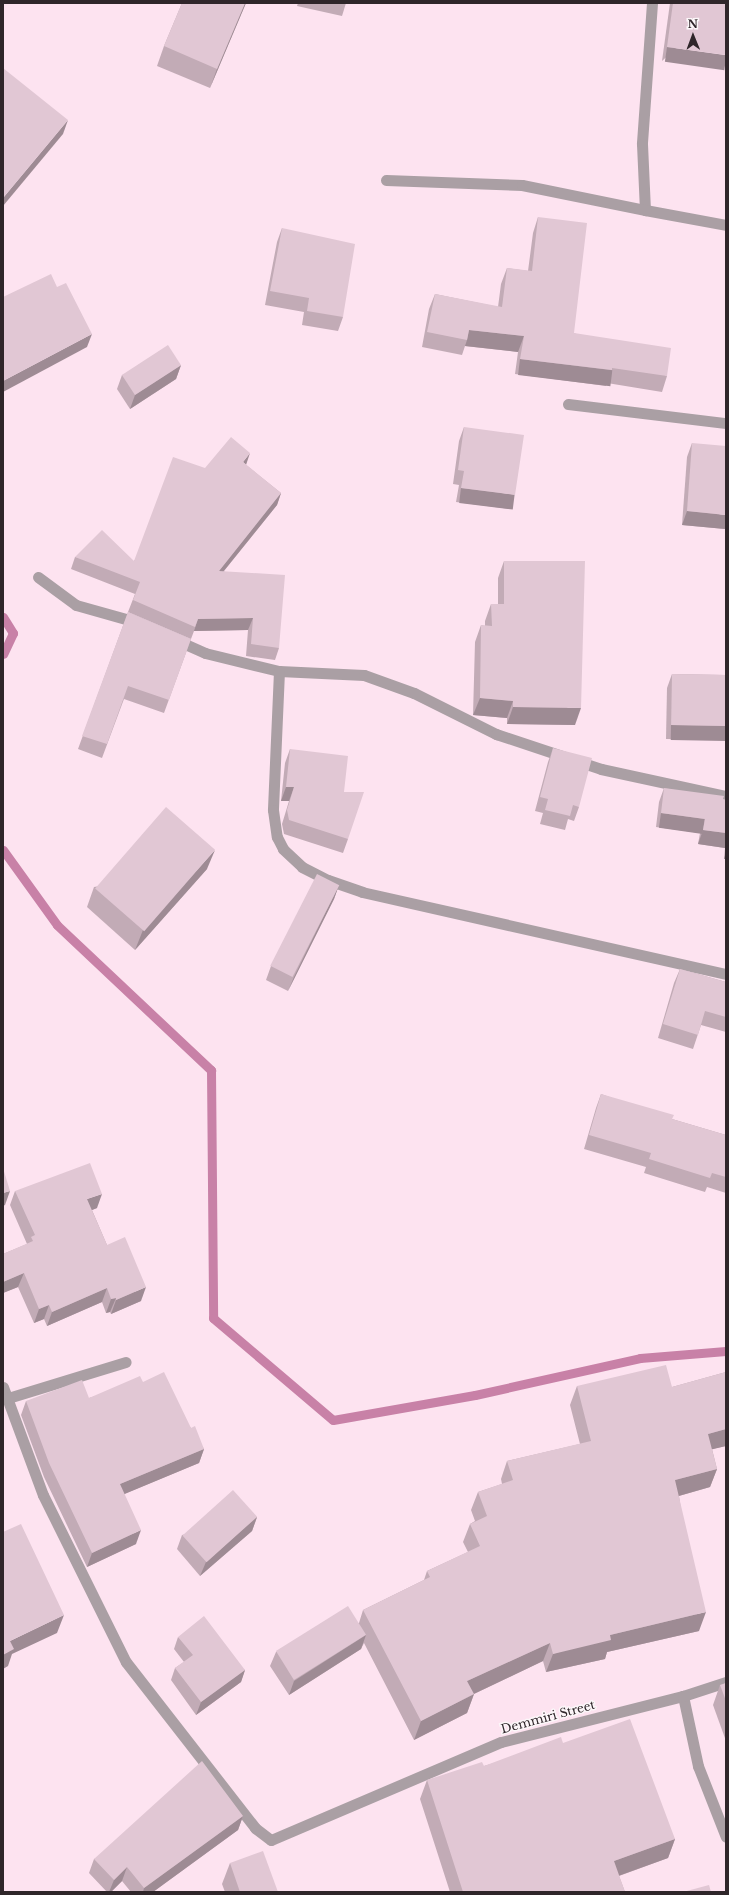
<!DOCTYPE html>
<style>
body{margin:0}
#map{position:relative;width:729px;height:1895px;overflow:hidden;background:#fde3f0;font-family:"Libre Baskerville",serif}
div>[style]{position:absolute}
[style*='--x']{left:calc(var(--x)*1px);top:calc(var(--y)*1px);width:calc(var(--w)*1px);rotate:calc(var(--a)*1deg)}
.stream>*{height:9px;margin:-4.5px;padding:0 4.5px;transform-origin:4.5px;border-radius:4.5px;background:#c881a7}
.minor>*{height:11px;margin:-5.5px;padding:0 5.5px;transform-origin:5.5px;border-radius:5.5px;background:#aa9fa4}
.wall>*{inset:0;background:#c2abb6}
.shaded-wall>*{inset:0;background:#9e8b94;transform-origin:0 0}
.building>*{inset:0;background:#e1c7d4;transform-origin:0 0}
span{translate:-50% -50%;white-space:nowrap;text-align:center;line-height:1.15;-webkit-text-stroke:3px #fcf7f9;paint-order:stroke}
.street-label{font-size:12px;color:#2f262a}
.frame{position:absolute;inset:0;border:4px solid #2f262a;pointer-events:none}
.north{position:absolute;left:673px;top:16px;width:40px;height:40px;-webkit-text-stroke:3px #fcf7f9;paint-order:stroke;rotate:359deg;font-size:11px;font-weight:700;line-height:16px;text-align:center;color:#2f262a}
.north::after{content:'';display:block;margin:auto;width:14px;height:18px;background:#2f262a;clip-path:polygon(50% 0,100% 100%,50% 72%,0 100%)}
</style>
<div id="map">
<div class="stream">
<i style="--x:3;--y:617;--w:19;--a:58"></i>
<i style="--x:13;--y:633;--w:23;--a:115"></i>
<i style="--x:3;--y:850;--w:92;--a:54.2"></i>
<i style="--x:57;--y:925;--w:212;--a:43.3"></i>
<i style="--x:211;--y:1070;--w:248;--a:89.5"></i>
<i style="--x:213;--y:1318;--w:157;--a:40.4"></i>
<i style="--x:333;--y:1420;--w:144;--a:-10"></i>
<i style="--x:475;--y:1395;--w:169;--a:-12.6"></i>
<i style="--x:640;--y:1358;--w:86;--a:-4.7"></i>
</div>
<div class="minor">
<i style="--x:652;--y:3;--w:141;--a:94.1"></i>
<i style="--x:642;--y:144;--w:66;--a:87.4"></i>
<i style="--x:645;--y:210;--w:82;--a:10.5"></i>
<i style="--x:386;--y:180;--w:136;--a:2.1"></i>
<i style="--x:522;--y:185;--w:126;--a:11.5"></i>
<i style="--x:568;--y:404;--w:159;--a:6.9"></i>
<i style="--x:38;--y:577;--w:47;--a:36.4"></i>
<i style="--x:76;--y:605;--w:66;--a:15.7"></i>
<i style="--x:176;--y:640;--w:32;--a:24"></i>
<i style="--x:205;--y:653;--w:76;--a:13.7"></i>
<i style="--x:279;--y:671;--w:85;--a:2.7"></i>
<i style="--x:364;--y:675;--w:53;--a:19.8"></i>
<i style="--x:414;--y:693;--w:92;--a:26.6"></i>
<i style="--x:496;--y:734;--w:111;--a:18.4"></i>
<i style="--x:601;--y:769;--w:128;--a:12.2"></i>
<i style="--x:279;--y:671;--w:139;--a:92.5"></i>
<i style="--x:273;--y:810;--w:27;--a:82"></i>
<i style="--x:277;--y:837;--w:13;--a:63"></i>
<i style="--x:283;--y:849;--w:26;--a:43"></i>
<i style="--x:302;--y:867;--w:29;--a:27"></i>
<i style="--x:328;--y:880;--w:36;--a:19"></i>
<i style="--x:362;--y:892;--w:373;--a:12.7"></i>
<i style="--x:3;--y:1387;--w:115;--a:69.7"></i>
<i style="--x:43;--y:1495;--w:186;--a:63.6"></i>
<i style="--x:126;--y:1662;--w:210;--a:52.1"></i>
<i style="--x:255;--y:1828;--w:20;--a:37"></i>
<i style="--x:271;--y:1840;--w:250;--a:-23.1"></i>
<i style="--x:501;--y:1742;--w:188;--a:-14.2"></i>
<i style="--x:683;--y:1696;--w:72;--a:77.9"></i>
<i style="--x:698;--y:1766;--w:76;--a:68.5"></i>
<i style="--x:8;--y:1398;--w:123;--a:-17"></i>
<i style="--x:683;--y:1696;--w:45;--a:-18"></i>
</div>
<div class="wall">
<i style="clip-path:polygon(182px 3px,246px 3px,210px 88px,157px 66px,164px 46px)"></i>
<i style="clip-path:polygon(298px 3px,346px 3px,342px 16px,297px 6px)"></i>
<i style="clip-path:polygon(670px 3px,726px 3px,662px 61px)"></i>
<i style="clip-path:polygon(538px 217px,574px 333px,667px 376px,662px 392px,607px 383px,606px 386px,515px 374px,518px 352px,465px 346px,462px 355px,422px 347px,429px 309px,435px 294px,498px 307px,501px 284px,507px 268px,528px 271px,533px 233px)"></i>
<i style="clip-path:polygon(282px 228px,343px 317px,338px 331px,302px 325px,304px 312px,265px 305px,277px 242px)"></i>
<i style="clip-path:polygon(181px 365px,176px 379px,130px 409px,117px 389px,122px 375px)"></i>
<i style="clip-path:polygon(464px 427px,510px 509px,456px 502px,459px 485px,453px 484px,459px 441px)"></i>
<i style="clip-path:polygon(692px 443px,725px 529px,682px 525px,687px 457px)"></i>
<i style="clip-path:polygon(246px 465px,281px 493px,277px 505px,224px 571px,279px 648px,275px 660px,246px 656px,248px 630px,194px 631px,191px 639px,128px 612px,135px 594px,71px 569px,75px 557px,134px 561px,205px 468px)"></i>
<i style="clip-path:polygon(504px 561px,575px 725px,507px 724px,507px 718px,473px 715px,475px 642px,481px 625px,485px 626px,485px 621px,491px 604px,498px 604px,498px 578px)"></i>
<i style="clip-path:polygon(128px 612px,191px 639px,164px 713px,124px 699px,102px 758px,78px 749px)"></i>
<i style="clip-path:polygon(672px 674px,726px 675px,726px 740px,666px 739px,667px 688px)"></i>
<i style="clip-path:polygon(553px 748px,579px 807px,574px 821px,568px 819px,565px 830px,540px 824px,543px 813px,535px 811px,548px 762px)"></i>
<i style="clip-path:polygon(290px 749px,344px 792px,348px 839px,343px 853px,284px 834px,282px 824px,289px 801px,281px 801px,285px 763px)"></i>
<i style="clip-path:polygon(664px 788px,726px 800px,726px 859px,724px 859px,725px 848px,698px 844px,700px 833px,656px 827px,659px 802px)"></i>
<i style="clip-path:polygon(207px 869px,135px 950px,87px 907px,94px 887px)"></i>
<i style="clip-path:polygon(339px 885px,334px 899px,288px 991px,266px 980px,271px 966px)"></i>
<i style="clip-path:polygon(680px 969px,726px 982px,726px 1032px,701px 1025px,693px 1049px,658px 1038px,674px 983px)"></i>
<i style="clip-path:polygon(601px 1094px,672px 1119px,726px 1135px,726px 1193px,707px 1187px,705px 1192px,644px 1173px,646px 1167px,584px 1149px,596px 1108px)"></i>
<i style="clip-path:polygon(15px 1191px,97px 1208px,92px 1210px,107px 1245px,141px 1301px,111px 1314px,110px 1312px,106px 1313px,102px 1302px,47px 1326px,44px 1319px,34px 1323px,18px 1287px,3px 1293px,3px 1254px,27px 1244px,10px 1205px)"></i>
<i style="clip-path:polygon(726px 1372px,726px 1446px,712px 1449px,717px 1469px,710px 1487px,679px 1496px,699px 1631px,607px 1652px,605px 1659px,546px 1672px,543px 1661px,474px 1694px,467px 1713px,414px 1740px,364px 1643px,361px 1649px,289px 1695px,270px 1666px,276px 1652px,359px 1623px,363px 1610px,424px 1580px,427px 1571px,468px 1552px,463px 1542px,470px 1524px,475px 1521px,471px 1510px,478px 1492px,502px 1484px,501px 1479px,507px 1461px,580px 1444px,570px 1405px,577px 1386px,672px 1387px)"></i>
<i style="clip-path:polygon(143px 1382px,191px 1428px,204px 1449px,199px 1463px,124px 1494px,136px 1544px,87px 1567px,44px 1477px,21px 1415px,26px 1401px,89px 1398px)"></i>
<i style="clip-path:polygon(257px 1517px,252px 1531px,200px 1576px,177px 1549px,182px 1535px)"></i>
<i style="clip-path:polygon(178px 1637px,245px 1670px,241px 1682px,196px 1715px,171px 1680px,175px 1668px,184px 1662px,174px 1649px)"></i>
<i style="clip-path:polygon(726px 1683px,726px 1741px,713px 1705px,720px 1685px)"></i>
<i style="clip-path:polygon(563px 1743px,675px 1839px,668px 1858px,619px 1876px,625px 1892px,450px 1892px,420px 1799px,427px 1780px,484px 1766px)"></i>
<i style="clip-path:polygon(243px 1816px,238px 1830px,153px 1892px,131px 1892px,122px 1881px,111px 1892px,107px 1892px,89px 1873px,94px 1859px)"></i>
<i style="clip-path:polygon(230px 1863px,278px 1892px,225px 1892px,222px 1884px)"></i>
</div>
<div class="shaded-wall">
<i style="clip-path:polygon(245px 3px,246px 3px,210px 88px,217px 69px)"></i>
<i style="left:667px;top:47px;width:60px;height:15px;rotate:8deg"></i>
<i style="clip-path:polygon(68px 120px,63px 134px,3px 206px,3px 198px)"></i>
<i style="clip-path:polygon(469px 330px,524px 336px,518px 352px,465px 346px,467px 340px)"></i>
<i style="clip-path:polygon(92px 334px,87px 347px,3px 392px,3px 381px)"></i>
<i style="left:520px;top:359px;width:93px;height:16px;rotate:7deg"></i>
<i style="clip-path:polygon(181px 365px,176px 379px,130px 409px,135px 395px)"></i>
<i style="clip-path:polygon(250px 453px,246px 465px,243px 462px)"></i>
<i style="left:461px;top:488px;width:54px;height:15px;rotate:7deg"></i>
<i style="clip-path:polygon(281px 493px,277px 505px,214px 583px,219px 571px)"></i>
<i style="clip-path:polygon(687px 511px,726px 515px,726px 527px,725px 529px,682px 525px)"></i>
<i style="clip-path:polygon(253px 618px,248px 630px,194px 631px,198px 619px)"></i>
<i style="clip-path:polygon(480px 698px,513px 701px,507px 718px,473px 715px)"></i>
<i style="clip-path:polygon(513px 707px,581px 708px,575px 725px,507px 724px)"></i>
<i style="left:671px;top:725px;width:55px;height:15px;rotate:1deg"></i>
<i style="clip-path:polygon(286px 787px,294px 787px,289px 801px,281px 801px)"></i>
<i style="left:661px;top:813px;width:44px;height:15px;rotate:8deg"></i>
<i style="clip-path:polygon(703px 830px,726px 833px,726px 845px,725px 848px,698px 844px)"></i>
<i style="clip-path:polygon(215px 850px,207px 869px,135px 950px,143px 930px)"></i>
<i style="clip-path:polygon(726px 852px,726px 859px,724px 859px)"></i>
<i style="clip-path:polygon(339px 885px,334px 899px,288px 991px,294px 977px)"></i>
<i style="clip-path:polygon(10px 1191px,5px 1205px,3px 1206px,3px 1193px)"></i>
<i style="clip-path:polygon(102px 1194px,97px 1208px,82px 1214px,87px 1199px)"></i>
<i style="clip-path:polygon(24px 1273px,18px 1287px,3px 1293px,3px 1282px)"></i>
<i style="clip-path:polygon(146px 1287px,141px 1301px,111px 1314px,116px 1300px)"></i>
<i style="clip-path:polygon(107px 1288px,102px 1302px,47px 1326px,52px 1312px)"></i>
<i style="clip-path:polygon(116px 1298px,110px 1312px,106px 1313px,111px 1299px)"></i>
<i style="clip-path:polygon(49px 1305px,44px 1319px,34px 1323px,39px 1309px)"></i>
<i style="clip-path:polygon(726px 1429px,726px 1446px,701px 1452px,708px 1434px)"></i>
<i style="clip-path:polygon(204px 1449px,199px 1463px,115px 1498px,120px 1484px)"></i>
<i style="clip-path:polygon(717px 1469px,710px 1487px,668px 1499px,675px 1480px)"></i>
<i style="clip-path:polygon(257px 1517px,252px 1531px,200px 1576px,206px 1562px)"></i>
<i style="clip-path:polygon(141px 1530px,136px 1544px,87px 1567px,92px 1553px)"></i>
<i style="clip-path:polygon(706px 1612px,699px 1631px,607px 1652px,605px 1659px,546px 1672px,553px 1654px,610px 1635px)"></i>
<i style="clip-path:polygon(64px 1615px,57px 1633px,12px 1654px,8px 1666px,3px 1669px,3px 1655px,10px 1641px)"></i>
<i style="clip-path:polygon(366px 1635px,361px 1649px,289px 1695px,294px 1681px)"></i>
<i style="clip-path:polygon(550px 1643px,543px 1661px,461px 1700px,467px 1681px)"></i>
<i style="clip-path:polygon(245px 1670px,241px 1682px,196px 1715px,201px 1702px)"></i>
<i style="clip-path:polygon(474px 1694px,467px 1713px,414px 1740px,421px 1721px)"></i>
<i style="clip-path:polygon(243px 1816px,238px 1830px,153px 1892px,143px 1892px,144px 1888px)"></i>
<i style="clip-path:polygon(675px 1839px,668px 1858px,607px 1880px,614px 1861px)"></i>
<i style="clip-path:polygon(127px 1867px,122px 1881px,111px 1892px,109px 1892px,114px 1880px)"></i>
</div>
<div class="building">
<i style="clip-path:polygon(182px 3px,245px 3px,217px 69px,164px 46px)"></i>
<i style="clip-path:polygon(673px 3px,726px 3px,726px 55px,667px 47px)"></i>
<i style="clip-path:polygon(3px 68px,68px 120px,3px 198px)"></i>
<i style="clip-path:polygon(538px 217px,587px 223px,574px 333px,671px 348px,667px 376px,612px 368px,612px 370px,520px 359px,524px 336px,469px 330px,467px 340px,427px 332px,435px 294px,502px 307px,507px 268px,532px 271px)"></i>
<i style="clip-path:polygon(282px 228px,355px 244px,343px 317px,307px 311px,309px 298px,270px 291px)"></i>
<i style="clip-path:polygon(51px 274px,57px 287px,66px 283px,92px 334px,3px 381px,3px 297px)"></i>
<i style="left:168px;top:345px;width:24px;height:55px;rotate:57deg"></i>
<i style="clip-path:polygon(464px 427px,524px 435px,515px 495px,461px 488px,464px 471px,458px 470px)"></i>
<i style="clip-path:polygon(231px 437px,250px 453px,243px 462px,281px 493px,219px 571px,285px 575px,279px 648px,251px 644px,253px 618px,198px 619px,195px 627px,133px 600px,140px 582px,75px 557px,102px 530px,134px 561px,173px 457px,205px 468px)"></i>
<i style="clip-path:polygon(692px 443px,726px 446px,726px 515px,687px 511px)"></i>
<i style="clip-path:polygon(504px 561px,585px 561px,581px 708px,513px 707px,513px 701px,480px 698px,481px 625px,492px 626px,491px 604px,504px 604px)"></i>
<i style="clip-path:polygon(128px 612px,191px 639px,169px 700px,128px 686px,107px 744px,82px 736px)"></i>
<i style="left:672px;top:674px;width:54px;height:51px;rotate:1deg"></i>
<i style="clip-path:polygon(553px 748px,592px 758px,579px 807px,573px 805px,570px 816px,545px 810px,548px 799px,540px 797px)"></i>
<i style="clip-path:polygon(290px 749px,348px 756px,344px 792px,364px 792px,348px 839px,289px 820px,287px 810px,294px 787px,286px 787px)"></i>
<i style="clip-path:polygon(664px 788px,724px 796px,723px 799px,726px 800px,726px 833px,703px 830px,705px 819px,661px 813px)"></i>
<i style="left:166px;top:807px;width:65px;height:108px;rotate:41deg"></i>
<i style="left:317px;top:874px;width:25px;height:103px;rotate:27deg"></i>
<i style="clip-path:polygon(680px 969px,726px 982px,726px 1017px,705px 1011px,698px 1035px,663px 1024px)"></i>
<i style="clip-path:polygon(601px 1094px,674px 1115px,672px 1119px,726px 1135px,726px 1177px,712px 1173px,710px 1178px,649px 1159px,651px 1153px,589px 1135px)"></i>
<i style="clip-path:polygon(90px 1163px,102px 1194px,87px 1199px,107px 1245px,125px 1237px,146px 1287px,116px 1300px,116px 1298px,111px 1299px,107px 1288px,52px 1312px,49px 1305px,39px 1309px,24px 1273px,3px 1282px,3px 1254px,33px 1241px,31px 1237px,35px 1235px,15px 1191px)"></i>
<i style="clip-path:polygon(3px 1168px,10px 1191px,3px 1193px)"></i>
<i style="clip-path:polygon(666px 1365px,672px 1387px,726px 1372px,726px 1429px,708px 1434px,717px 1469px,675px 1480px,706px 1612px,610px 1635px,611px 1640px,553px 1654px,550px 1643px,467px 1681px,474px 1694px,421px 1721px,363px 1610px,430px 1577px,427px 1571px,480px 1546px,470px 1524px,487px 1516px,478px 1492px,513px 1480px,507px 1461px,591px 1441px,577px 1386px)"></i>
<i style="clip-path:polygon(164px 1372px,191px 1428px,195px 1426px,204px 1449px,120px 1484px,141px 1530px,92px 1553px,49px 1463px,26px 1401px,82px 1380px,89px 1398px,140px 1376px,143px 1382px)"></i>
<i style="left:233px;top:1490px;width:36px;height:68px;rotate:48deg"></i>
<i style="clip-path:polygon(21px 1524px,64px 1615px,10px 1641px,14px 1649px,3px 1655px,3px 1532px)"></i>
<i style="left:348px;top:1606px;width:34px;height:85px;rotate:58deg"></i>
<i style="clip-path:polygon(204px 1616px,245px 1670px,201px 1702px,175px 1668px,193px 1655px,178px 1637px)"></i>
<i style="clip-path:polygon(726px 1683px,726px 1701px,720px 1685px)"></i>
<i style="clip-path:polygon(630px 1719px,675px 1839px,614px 1861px,625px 1892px,463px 1892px,427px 1780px,482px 1762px,484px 1766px,561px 1737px,563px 1743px)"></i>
<i style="clip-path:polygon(202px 1761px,243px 1816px,144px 1888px,127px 1867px,114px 1880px,94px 1859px)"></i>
<i style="clip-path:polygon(263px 1851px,278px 1892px,240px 1892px,230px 1863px)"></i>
<i style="clip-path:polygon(709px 1885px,711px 1892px,683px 1892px)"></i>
</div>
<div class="street-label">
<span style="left:548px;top:1717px;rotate:-15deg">Demmiri Street</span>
</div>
<div class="frame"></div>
<div class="north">N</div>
</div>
